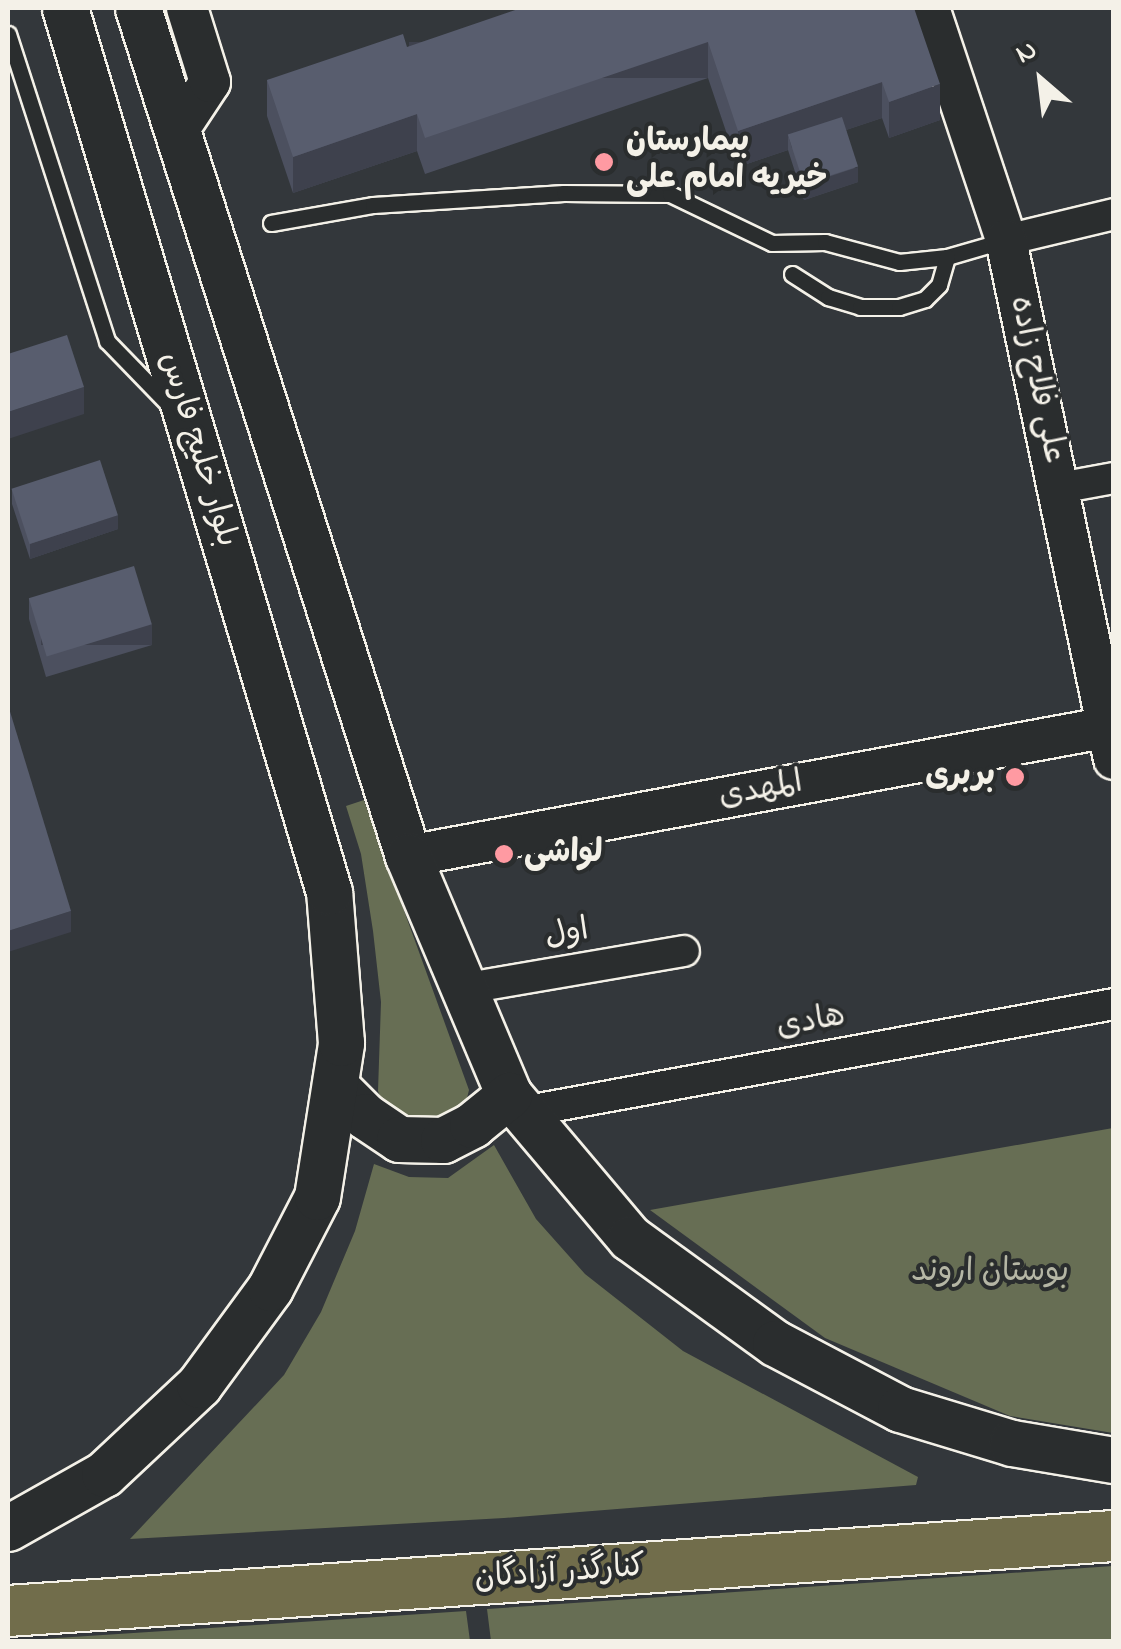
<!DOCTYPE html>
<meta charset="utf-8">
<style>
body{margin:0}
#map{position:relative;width:1121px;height:1649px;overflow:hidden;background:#33373b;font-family:"Indie Flower","Playpen Sans Arabic",sans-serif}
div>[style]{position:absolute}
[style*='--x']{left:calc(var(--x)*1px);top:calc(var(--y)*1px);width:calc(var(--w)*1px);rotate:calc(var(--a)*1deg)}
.green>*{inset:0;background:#676e54}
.roads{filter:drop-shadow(2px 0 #f4f1e8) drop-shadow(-2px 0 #f4f1e8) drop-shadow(0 2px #f4f1e8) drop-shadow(0 -2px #f4f1e8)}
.service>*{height:15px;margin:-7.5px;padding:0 7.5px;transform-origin:7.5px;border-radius:7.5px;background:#2a2d2e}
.minor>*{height:30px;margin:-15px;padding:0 15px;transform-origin:15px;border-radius:15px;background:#2a2d2e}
.tertiary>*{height:40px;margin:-20px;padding:0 20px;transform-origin:20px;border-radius:20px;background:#2a2d2e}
.secondary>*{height:45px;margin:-22.5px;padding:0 22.5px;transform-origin:22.5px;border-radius:22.5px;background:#2a2d2e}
.primary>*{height:50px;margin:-25px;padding:0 25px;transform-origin:25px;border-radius:25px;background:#716d4b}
.wall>*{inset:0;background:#4c505f}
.shaded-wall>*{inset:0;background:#3e414d;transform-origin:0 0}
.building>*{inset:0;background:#585d6e;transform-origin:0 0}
.dots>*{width:28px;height:28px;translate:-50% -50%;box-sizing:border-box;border:5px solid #2a2d2e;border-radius:50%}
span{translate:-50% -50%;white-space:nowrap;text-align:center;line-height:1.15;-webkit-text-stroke:8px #2a2d2e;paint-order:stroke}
.poi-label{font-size:32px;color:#f4f1e8;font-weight:700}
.left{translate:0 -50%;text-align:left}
.right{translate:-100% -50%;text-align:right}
.street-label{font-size:32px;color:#f4f1e8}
.park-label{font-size:32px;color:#b5b6a5}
.frame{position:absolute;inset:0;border:10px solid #f4f1e8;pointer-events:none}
.north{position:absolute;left:991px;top:30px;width:100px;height:100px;-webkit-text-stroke:8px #2a2d2e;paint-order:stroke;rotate:332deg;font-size:28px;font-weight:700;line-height:40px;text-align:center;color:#f4f1e8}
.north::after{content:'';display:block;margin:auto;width:35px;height:45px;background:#f4f1e8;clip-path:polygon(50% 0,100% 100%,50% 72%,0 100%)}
</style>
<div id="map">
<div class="green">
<i style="clip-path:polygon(364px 800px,469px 1090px,466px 1102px,442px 1122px,425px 1126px,384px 1108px,378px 1091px,381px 1002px,373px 931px,361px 854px,346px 806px)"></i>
<i style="clip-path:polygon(1113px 1128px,1113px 1433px,1010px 1416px,825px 1338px,650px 1210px)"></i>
<i style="clip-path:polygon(494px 1145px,536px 1219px,585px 1274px,683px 1351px,918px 1477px,916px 1485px,504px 1518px,130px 1539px,284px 1375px,321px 1312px,355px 1231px,374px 1164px,409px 1177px,448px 1178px)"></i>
<i style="clip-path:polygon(1113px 1566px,1113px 1641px,491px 1641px,487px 1609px)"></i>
<i style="clip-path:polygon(466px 1611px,470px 1641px,11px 1641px,256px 1625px)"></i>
</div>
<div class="roads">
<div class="service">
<i style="--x:8;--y:34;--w:323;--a:72.1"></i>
<i style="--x:107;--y:341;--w:89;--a:45.9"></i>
<i style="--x:271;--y:223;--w:104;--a:-10"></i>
<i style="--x:373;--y:205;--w:191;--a:-3.6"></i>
<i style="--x:564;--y:193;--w:106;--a:0.5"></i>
<i style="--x:670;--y:194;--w:113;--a:25.7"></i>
<i style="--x:772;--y:243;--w:53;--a:-1.1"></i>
<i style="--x:825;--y:242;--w:77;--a:15.1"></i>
<i style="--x:899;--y:262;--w:48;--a:-5.9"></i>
<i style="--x:947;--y:257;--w:57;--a:-16.2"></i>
<i style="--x:792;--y:274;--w:43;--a:32.6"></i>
<i style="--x:828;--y:297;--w:34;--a:17"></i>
<i style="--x:860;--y:307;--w:39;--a:0"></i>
<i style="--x:899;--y:307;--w:27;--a:-17"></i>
<i style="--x:925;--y:299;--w:20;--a:-45"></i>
<i style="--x:939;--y:285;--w:29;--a:-74"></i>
</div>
<div class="minor">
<i style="--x:1006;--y:240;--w:111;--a:-13.5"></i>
<i style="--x:1059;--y:488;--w:56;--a:-10.3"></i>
<i style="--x:462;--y:989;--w:225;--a:-9.7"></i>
<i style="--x:522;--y:1112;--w:602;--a:-10.34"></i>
</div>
<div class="tertiary">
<i style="--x:929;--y:8;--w:244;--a:71.6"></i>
<i style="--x:1006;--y:240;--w:530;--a:78.24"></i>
<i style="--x:177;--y:132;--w:60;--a:-56.6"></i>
<i style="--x:210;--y:82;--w:77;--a:-107.3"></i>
<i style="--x:408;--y:856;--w:718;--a:-10.43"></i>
</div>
<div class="secondary">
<i style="--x:138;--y:8;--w:890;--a:72.34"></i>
<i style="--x:408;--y:856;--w:259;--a:67.1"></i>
<i style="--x:509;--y:1095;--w:187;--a:49.8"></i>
<i style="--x:630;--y:1238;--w:179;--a:35.9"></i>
<i style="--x:775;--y:1343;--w:141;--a:27.8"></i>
<i style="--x:900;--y:1409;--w:117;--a:16.9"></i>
<i style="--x:1012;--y:1443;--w:103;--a:9.5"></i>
<i style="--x:336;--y:1087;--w:41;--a:45"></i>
<i style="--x:365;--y:1116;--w:41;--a:34.1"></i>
<i style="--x:399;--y:1139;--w:44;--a:1.3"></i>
<i style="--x:443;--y:1140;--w:33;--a:-27"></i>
<i style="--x:472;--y:1125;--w:48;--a:-39"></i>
<i style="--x:8;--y:1528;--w:110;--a:-29.4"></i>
<i style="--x:104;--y:1474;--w:130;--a:-43.1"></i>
<i style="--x:199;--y:1385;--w:120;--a:-53.8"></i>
<i style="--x:270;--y:1288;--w:102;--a:-62.7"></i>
<i style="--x:317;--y:1197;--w:156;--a:-81.1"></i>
<i style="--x:341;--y:1043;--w:151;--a:-94.5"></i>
<i style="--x:329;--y:892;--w:923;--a:-106.63"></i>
</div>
<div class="primary">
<i style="--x:8;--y:1611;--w:1109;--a:-3.88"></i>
</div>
</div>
<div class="wall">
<i style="clip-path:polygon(914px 8px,940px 120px,889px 138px,882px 118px,846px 130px,858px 182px,804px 200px,788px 150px,738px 167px,708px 78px,425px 174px,417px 151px,293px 193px,267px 116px,267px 80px,407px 47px)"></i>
<i style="clip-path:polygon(12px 489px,118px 529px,30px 559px,12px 504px)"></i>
<i style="clip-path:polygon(29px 598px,152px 645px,46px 677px,29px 619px)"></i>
</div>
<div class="shaded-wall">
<i style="left:708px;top:42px;width:36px;height:299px;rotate:90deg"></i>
<i style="clip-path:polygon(882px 82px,882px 118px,792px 148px,788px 135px,788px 150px,738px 167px,738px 131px)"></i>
<i style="clip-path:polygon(940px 84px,940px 120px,889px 138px,889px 102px)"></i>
<i style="clip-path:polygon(417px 114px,417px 151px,293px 193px,293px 157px)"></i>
<i style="clip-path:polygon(858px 167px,858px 182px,804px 200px,804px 185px)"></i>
<i style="clip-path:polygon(84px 387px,84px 414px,8px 439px,8px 412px)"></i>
<i style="clip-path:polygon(118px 515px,118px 529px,30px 559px,30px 544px)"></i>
<i style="left:152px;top:624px;width:21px;height:111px;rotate:90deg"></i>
<i style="clip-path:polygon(71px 911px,71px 932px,8px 952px,8px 931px)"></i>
</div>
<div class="building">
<i style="clip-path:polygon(521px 8px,914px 8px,940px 84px,889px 102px,882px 82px,738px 131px,708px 42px,425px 138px,417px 114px,293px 157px,267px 80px,403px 34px,407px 47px)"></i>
<i style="left:842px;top:117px;width:52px;height:57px;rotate:72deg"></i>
<i style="clip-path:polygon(67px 335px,84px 387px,8px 412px,8px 354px)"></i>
<i style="left:100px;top:460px;width:58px;height:93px;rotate:72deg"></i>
<i style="left:134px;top:566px;width:61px;height:110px;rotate:73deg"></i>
<i style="clip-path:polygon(8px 705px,71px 911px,8px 931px)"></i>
</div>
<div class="dots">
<i style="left:604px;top:162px;background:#ff9aa2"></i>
<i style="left:1015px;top:777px;background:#ff9aa2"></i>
<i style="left:504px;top:854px;background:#ff9aa2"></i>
</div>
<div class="poi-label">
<span class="left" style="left:626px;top:162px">بیمارستان<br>خیریه امام علی</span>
<span class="right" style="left:995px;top:777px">بربری</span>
<span class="left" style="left:524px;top:854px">لواشی</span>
</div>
<div class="street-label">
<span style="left:1036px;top:380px;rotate:78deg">علی فلاح زاده</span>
<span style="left:197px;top:450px;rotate:73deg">بلوار خلیج فارس</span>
<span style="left:761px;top:791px;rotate:-10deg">المهدی</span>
<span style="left:567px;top:935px;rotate:-10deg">اول</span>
<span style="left:811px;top:1023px;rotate:-10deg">هادی</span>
<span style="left:560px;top:1574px;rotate:-4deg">کنارگذر آزادگان</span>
</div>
<div class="park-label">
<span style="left:990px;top:1273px">بوستان اروند</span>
</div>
<div class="frame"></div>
<div class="north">N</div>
</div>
